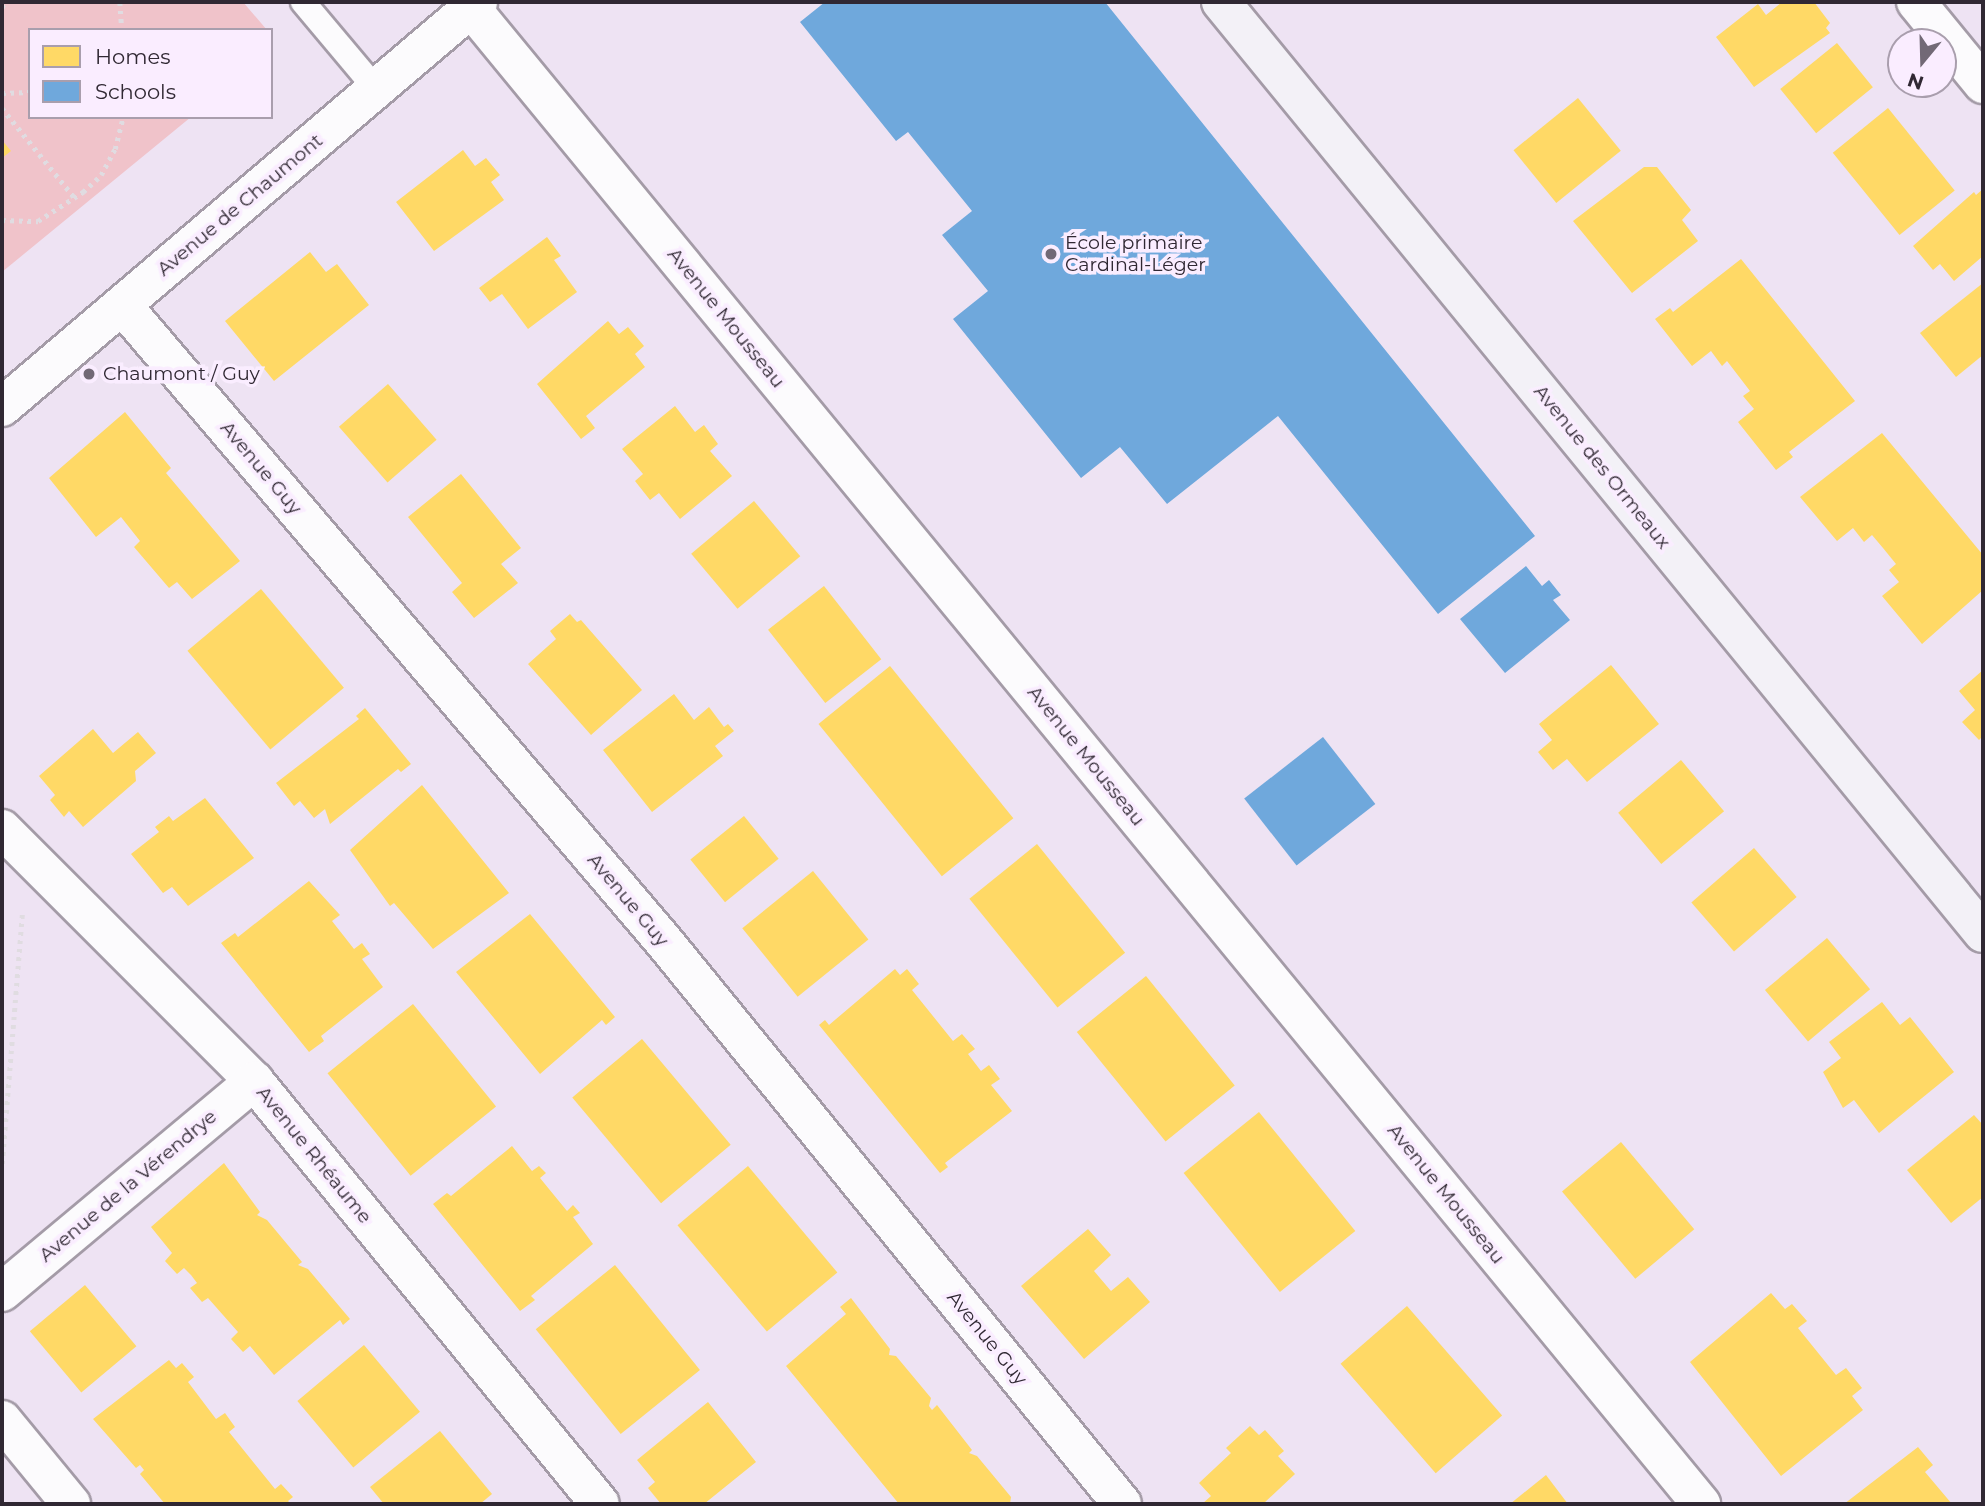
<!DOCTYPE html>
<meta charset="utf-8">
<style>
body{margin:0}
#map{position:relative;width:1985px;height:1506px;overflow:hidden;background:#eee3f3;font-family:Montserrat,sans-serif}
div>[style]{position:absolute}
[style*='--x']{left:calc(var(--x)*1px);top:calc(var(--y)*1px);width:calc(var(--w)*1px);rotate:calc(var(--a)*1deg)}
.green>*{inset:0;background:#f0c3ca}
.homes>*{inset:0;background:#ffd966;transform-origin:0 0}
.schools>*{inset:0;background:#6fa8dc;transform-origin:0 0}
.path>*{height:4.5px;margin-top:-2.25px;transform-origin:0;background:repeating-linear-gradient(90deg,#e0dce1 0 3.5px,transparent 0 8.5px)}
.roads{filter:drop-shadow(2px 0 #a49ba7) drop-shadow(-2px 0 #a49ba7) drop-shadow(0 2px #a49ba7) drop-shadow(0 -2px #a49ba7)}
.lane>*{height:24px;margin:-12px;padding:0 12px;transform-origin:12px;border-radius:12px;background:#fcfbfd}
.street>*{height:38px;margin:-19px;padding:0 19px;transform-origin:19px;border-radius:19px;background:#fcfbfd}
.secondary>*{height:38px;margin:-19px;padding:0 19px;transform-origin:19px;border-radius:19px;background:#f3f1f7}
.dots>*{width:19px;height:19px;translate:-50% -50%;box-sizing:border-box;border:4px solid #faedff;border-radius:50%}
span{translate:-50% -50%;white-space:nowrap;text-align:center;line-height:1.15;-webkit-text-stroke:7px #faedff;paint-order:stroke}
.street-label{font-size:19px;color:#302833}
.poi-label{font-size:19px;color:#302833}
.left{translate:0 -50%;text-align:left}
.frame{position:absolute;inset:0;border:4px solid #302833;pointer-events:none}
.legend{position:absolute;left:28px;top:28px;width:245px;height:91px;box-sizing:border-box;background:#faedff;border:2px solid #a99ead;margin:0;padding:9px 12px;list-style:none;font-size:21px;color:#302833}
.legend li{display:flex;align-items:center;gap:14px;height:35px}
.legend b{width:35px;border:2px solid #a99ead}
.north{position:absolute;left:1887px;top:28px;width:70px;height:70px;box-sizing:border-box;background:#faedff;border:2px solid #a99ead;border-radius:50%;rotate:199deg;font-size:19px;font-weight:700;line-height:28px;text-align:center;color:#302833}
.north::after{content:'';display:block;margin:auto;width:24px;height:32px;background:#726976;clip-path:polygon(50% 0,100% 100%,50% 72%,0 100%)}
</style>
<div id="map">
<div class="green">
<i style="clip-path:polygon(2px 2px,243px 2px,267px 30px,30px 30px,30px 117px,191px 117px,2px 272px)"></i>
</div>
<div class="homes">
<i style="clip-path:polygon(1782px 2px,1814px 2px,1830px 23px,1826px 28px,1830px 33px,1754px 87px,1716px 37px,1758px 4px,1766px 15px)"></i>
<i style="left:1837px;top:43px;width:57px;height:73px;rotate:51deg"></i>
<i style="left:1578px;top:98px;width:68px;height:83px;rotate:51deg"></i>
<i style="left:1888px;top:108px;width:106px;height:71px;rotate:51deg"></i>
<i style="clip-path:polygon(2px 140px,11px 151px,2px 158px)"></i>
<i style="clip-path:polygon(463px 150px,475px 166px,486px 158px,500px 175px,491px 182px,504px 200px,434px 251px,396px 202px)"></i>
<i style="clip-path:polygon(1644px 167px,1657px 167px,1691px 210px,1682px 220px,1698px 241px,1632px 293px,1573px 221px)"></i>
<i style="clip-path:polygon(1983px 189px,1983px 256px,1954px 281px,1940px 264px,1933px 270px,1913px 246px,1974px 192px,1976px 195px)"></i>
<i style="clip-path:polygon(547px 237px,561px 256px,554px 260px,577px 292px,528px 329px,502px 294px,490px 302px,479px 288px)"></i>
<i style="clip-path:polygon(310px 252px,326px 272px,337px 264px,369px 305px,274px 381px,225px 321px)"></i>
<i style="clip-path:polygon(1741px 259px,1855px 401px,1789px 452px,1793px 457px,1776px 470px,1738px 422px,1754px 409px,1743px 396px,1750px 391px,1727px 361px,1722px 366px,1711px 351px,1692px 366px,1655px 319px,1670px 308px,1673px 312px)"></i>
<i style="clip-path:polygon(1983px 283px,1983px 355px,1956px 377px,1920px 333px)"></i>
<i style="clip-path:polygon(608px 321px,619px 334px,628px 327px,644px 346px,635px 354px,645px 367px,586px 416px,595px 428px,581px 439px,537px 384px)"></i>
<i style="left:388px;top:384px;width:74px;height:65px;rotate:49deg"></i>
<i style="clip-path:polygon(675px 406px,695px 432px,704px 425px,718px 444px,710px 451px,732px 476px,680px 519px,659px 493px,650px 500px,635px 481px,643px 474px,622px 449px)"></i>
<i style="clip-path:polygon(125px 412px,171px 468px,166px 473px,240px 561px,192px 599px,177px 582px,169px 588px,134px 547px,140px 541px,121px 517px,96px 537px,49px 478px)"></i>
<i style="clip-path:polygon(1882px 433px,1983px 555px,1983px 590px,1922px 644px,1882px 596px,1899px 582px,1889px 570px,1896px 564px,1883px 548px,1872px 535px,1864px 542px,1853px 528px,1837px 541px,1800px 497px)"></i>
<i style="clip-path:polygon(461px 474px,521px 548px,501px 564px,518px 583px,474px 618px,452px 592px,462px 583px,408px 517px)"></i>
<i style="left:754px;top:501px;width:72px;height:82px;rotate:50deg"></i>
<i style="left:824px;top:586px;width:93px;height:71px;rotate:52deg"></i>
<i style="left:261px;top:589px;width:129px;height:96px;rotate:50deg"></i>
<i style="clip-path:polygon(570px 614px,577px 622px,581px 620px,642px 690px,591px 735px,528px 664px,556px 639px,550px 631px)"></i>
<i style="clip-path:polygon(1611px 665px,1659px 724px,1587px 782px,1567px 759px,1553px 770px,1538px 752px,1552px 740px,1539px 724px)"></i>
<i style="left:890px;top:666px;width:196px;height:92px;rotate:51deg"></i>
<i style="clip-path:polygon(1983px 670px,1983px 736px,1979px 740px,1962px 722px,1975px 710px,1959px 691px)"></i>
<i style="clip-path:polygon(674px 694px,694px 720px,709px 707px,724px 727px,728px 724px,734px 731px,715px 746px,723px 756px,652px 812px,603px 750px)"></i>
<i style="clip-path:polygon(365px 708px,411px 764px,401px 772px,398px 769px,330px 824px,325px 809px,314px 818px,300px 801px,294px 806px,276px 783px,359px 719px,356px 716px)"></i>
<i style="clip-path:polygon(93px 729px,113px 753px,138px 732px,156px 753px,135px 771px,136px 781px,83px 827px,69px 811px,64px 817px,50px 800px,55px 795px,39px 776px)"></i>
<i style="left:1681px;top:760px;width:67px;height:82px;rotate:50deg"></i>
<i style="clip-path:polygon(422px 785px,509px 893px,433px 949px,394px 903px,390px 906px,350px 850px)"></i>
<i style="clip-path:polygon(205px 798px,254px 858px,188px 906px,172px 887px,163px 893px,131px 854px,159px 832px,155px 827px,169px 816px,173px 821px)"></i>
<i style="left:744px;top:816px;width:55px;height:69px;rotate:51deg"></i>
<i style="left:1037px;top:844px;width:140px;height:87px;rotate:51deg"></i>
<i style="left:1754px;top:848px;width:65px;height:83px;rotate:49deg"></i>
<i style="left:813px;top:871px;width:88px;height:91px;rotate:51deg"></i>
<i style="clip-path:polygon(309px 881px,340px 915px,332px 921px,354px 949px,362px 943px,370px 954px,362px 959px,383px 987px,321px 1036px,324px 1041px,309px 1052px,221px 943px,235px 933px,238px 937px)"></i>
<i style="clip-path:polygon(530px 914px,615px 1017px,606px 1025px,602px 1020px,540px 1074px,456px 972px)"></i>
<i style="left:1827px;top:938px;width:67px;height:81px;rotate:50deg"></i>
<i style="clip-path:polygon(895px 969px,900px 975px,907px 969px,919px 984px,912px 990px,953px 1041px,962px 1034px,975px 1049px,968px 1054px,981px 1071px,989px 1065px,1000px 1079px,991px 1085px,1012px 1111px,945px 1163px,948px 1167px,940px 1173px,819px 1025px,825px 1020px,829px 1025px)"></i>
<i style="left:1146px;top:976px;width:141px;height:89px;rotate:51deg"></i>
<i style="clip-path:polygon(1882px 1002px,1900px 1025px,1910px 1017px,1954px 1072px,1879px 1133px,1854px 1100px,1843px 1108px,1823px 1072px,1841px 1058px,1829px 1042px)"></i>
<i style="left:413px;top:1004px;width:132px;height:110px;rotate:51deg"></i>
<i style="left:642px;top:1039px;width:138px;height:91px;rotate:50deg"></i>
<i style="left:1259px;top:1112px;width:153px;height:97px;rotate:51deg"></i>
<i style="clip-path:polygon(1974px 1115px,1983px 1125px,1983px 1197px,1951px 1223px,1907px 1170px)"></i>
<i style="left:1621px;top:1142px;width:114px;height:77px;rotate:50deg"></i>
<i style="clip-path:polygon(512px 1146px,532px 1171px,539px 1166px,546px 1173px,540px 1178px,567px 1211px,573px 1205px,580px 1213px,573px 1217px,593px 1244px,531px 1296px,535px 1300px,520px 1311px,433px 1204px,447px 1193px,451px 1196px)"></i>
<i style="clip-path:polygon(224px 1163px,260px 1212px,257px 1215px,267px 1220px,302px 1262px,298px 1265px,308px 1269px,350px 1319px,343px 1325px,340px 1320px,274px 1375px,250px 1346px,243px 1352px,231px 1339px,238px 1332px,208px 1298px,202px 1302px,190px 1288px,197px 1283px,191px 1275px,184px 1268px,177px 1274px,165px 1261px,172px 1253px,151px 1227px)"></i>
<i style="left:748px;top:1166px;width:139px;height:92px;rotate:50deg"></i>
<i style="clip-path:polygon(1088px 1229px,1111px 1255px,1094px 1271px,1111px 1291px,1128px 1277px,1150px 1302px,1084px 1359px,1021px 1286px)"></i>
<i style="left:615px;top:1265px;width:135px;height:102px;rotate:51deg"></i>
<i style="left:85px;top:1285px;width:80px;height:72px;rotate:50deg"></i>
<i style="clip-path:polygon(1771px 1293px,1785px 1309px,1792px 1304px,1807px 1321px,1798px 1328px,1836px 1375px,1846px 1368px,1862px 1388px,1852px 1396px,1863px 1410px,1781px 1476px,1690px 1362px)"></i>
<i style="clip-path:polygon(851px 1298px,890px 1349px,889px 1355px,896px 1356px,931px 1398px,929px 1406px,932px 1410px,937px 1405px,972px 1450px,969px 1453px,977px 1456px,1011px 1497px,1010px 1504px,899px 1504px,786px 1366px,846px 1314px,840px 1307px)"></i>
<i style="left:1407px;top:1306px;width:145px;height:88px;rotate:49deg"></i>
<i style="left:364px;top:1345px;width:87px;height:87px;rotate:50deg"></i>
<i style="clip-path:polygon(169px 1360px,176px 1368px,182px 1363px,194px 1377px,188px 1382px,216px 1419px,225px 1413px,235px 1427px,229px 1432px,275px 1489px,281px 1484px,293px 1497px,288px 1501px,291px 1504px,165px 1504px,140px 1474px,144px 1470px,140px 1465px,136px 1468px,93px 1419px)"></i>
<i style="clip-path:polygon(708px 1402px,756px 1462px,704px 1504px,661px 1504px,648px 1488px,655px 1482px,637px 1460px)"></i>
<i style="clip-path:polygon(1250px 1426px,1259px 1435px,1265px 1430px,1284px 1451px,1278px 1456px,1295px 1474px,1263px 1504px,1202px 1504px,1211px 1496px,1199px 1483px,1231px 1453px,1226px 1448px)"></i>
<i style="clip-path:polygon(440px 1431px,492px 1494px,480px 1504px,384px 1504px,370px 1487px)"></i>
<i style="clip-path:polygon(1918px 1447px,1933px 1465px,1925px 1472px,1952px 1504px,1844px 1504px)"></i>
<i style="clip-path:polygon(1546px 1475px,1568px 1504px,1510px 1504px)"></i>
</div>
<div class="schools">
<i style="clip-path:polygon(825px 2px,1105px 2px,1535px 536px,1438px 614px,1278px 416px,1167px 504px,1120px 447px,1081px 478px,953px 319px,988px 291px,942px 235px,972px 211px,908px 132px,896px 141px,800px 22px)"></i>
<i style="clip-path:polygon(1526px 566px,1542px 586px,1549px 580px,1561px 595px,1553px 600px,1570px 620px,1505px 673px,1460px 619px)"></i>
<i style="left:1323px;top:737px;width:85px;height:100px;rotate:52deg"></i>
</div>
<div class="path">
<i style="--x:120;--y:2;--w:28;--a:86"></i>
<i style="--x:2;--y:8;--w:6;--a:-72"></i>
<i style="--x:2;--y:93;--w:28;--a:-2"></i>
<i style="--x:2;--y:108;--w:116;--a:51"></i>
<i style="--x:2;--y:220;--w:36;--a:2"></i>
<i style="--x:38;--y:221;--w:54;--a:-32.8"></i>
<i style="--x:83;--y:192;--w:25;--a:-43"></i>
<i style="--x:101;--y:175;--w:30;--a:-62"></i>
<i style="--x:115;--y:149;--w:33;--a:-76"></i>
<i style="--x:2;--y:1164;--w:252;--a:-85.4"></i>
</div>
<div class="roads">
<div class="lane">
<i style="--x:303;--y:2;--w:114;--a:50"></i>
</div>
<div class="street">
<i style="--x:1916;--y:2;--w:106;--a:50.7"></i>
<i style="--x:471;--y:8;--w:1937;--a:50.57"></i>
<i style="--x:122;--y:305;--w:839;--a:49.59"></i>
<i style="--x:666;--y:944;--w:722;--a:50.84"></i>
<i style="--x:2;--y:407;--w:625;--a:-40.39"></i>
<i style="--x:2;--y:829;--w:356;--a:45"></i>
<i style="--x:254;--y:1081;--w:546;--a:50.72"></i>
<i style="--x:2;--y:1292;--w:329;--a:-39.9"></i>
<i style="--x:2;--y:1420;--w:109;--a:50.6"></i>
</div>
<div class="secondary">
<i style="--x:1221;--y:2;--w:1203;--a:50.7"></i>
</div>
</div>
<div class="dots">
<i style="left:1051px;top:254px;background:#726976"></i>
<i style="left:89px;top:374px;background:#726976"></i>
</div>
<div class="street-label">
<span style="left:240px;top:205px;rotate:-40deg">Avenue de Chaumont</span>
<span style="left:726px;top:318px;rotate:51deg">Avenue Mousseau</span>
<span style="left:1602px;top:467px;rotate:51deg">Avenue des Ormeaux</span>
<span style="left:261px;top:468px;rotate:50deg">Avenue Guy</span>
<span style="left:1086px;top:756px;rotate:51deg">Avenue Mousseau</span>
<span style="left:628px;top:900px;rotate:50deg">Avenue Guy</span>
<span style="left:314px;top:1155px;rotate:51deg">Avenue Rhéaume</span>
<span style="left:128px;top:1186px;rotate:-40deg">Avenue de la Vérendrye</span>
<span style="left:1446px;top:1194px;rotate:51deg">Avenue Mousseau</span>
<span style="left:987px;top:1338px;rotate:51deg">Avenue Guy</span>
</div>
<div class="poi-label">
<span class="left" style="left:1065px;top:254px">École primaire<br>Cardinal-Léger</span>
<span class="left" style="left:103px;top:374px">Chaumont / Guy</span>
</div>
<div class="frame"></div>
<ul class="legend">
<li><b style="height:19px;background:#ffd966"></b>Homes</li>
<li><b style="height:19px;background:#6fa8dc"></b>Schools</li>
</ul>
<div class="north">N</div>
</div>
